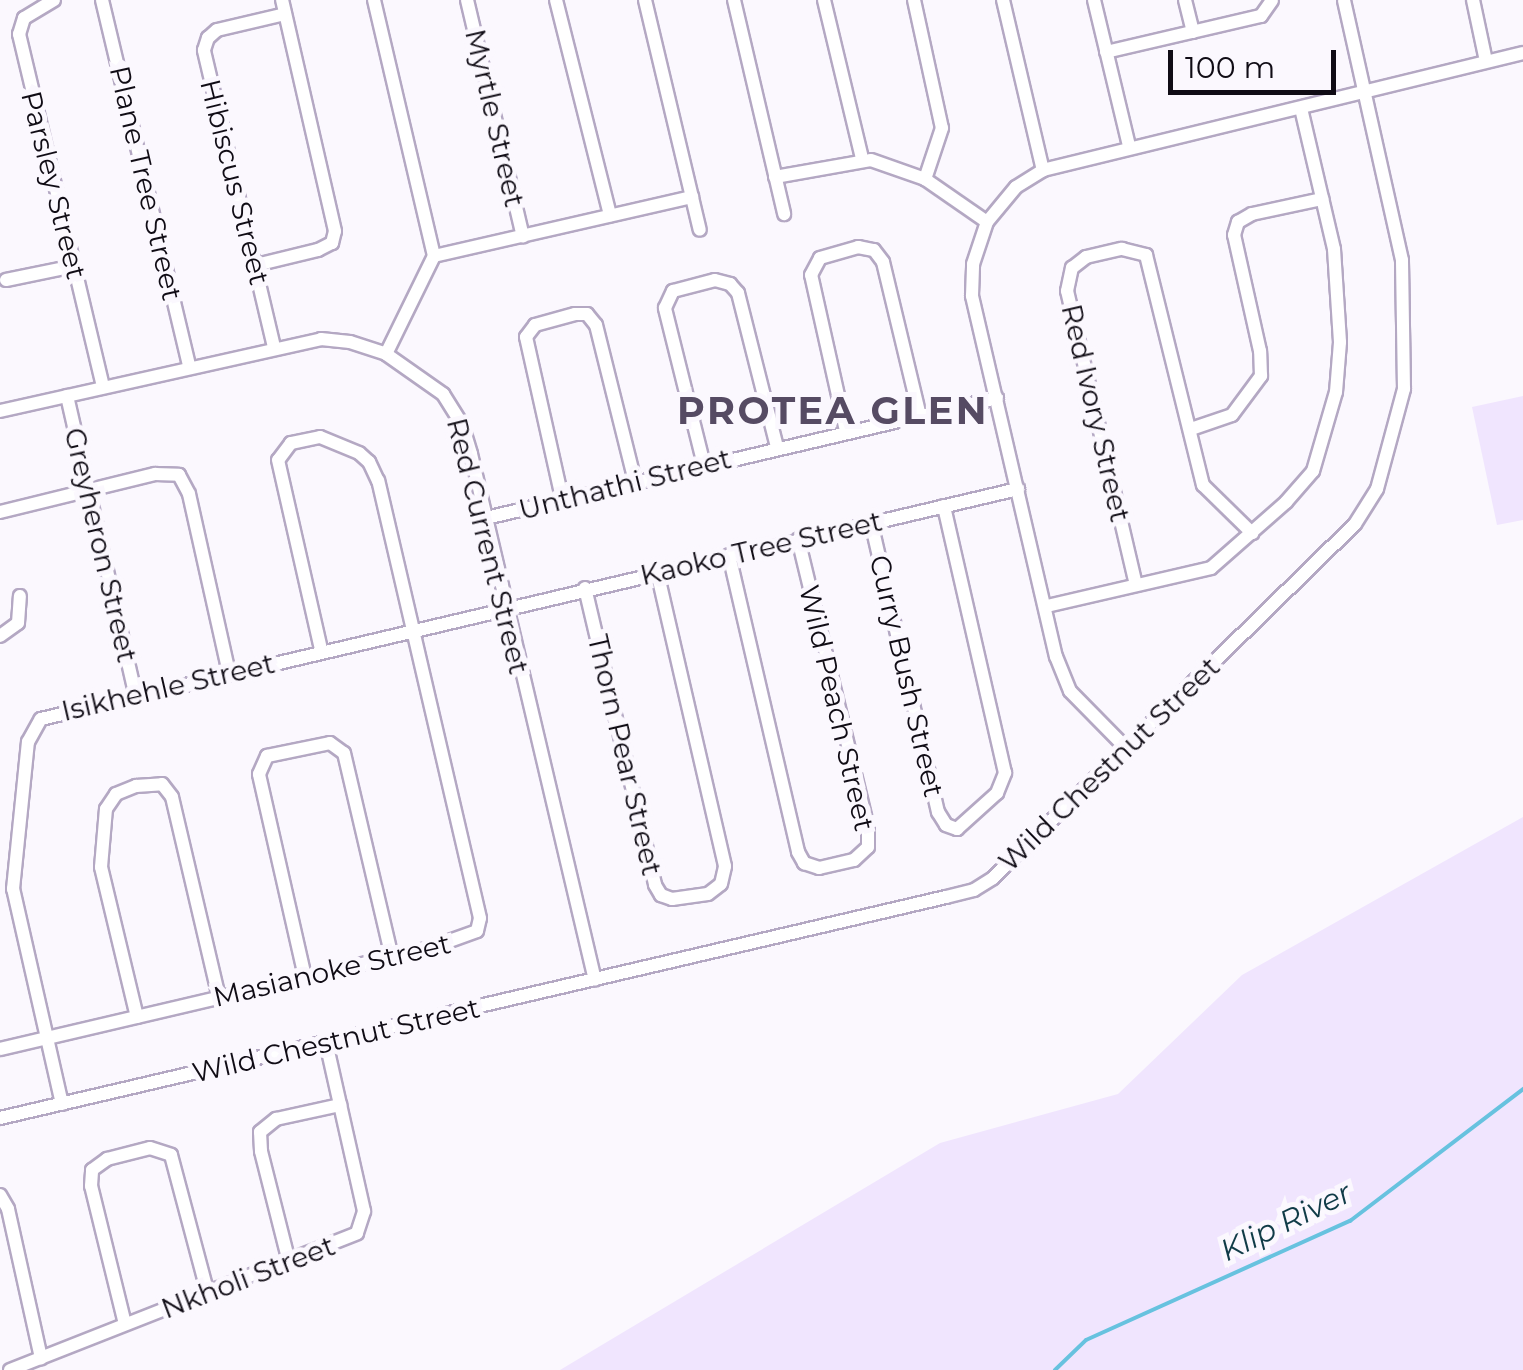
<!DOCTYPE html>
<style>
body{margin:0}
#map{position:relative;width:1523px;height:1370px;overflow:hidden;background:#fbf8fe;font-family:Montserrat,sans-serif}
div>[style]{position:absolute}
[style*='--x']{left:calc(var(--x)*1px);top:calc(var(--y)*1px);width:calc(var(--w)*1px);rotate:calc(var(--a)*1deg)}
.green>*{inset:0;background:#f0e5fe}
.stream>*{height:4px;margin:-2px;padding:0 2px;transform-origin:2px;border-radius:2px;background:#67c2df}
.roads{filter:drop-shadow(2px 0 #b4a8c3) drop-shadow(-2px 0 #b4a8c3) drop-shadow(0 2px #b4a8c3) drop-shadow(0 -2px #b4a8c3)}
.minor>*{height:12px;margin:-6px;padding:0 6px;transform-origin:6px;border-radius:6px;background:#fff}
span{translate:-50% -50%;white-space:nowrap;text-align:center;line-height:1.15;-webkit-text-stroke:10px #fbf8fe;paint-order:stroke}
.street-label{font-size:28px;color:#100c15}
.water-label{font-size:30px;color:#103b47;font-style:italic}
.district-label{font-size:38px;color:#564b63;font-weight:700;letter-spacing:2.5px}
.scale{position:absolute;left:1168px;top:50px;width:168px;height:45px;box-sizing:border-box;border:5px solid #100c15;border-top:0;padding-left:12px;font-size:30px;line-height:35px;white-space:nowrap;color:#100c15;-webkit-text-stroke:8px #fbf8fe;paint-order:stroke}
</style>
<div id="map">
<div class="green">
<i style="clip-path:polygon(1523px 396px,1523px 520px,1497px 525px,1472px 407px)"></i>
<i style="clip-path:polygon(1523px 817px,1523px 1370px,560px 1370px,940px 1143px,1118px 1094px,1242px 975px)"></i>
</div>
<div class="stream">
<i style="--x:1055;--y:1370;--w:43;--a:-44.1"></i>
<i style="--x:1086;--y:1340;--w:290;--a:-24.3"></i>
<i style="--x:1350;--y:1221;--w:218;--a:-37.3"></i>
</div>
<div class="roads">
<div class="minor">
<i style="--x:54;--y:0;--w:35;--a:149"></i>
<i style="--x:24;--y:18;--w:17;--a:107"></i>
<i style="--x:19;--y:34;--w:363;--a:76.6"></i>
<i style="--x:102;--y:0;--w:376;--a:76.6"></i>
<i style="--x:374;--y:0;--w:263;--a:76.8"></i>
<i style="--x:434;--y:256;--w:109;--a:116.1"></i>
<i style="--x:467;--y:0;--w:243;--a:76.7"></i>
<i style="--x:556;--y:0;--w:222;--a:75.9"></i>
<i style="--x:645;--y:0;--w:236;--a:76.6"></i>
<i style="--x:734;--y:0;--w:220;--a:76.8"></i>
<i style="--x:824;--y:0;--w:163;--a:76.5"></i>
<i style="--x:914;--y:0;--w:131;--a:77.7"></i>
<i style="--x:942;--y:128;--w:54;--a:108.4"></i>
<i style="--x:1003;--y:0;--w:175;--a:76.8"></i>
<i style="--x:1094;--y:0;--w:150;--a:76.5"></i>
<i style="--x:1185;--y:0;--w:33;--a:76"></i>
<i style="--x:1473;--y:0;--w:62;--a:78"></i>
<i style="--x:1106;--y:52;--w:159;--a:-13.1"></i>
<i style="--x:1261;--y:16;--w:19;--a:-55"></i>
<i style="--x:775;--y:177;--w:97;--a:-10"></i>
<i style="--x:871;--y:160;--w:57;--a:19.4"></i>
<i style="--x:925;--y:179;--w:75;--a:34.7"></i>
<i style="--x:434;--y:256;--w:265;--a:-12.9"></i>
<i style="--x:256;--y:265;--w:64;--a:-13.6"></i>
<i style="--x:318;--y:250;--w:16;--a:-27"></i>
<i style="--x:332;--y:243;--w:12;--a:-76"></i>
<i style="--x:335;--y:231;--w:237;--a:-102.9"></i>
<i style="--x:6;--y:280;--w:69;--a:-11.6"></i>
<i style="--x:274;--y:347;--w:305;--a:-103.3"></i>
<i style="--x:204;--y:50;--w:13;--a:-72"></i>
<i style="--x:208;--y:38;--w:12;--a:-42"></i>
<i style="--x:217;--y:30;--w:70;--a:-13.2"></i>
<i style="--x:67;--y:396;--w:305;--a:77.1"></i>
<i style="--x:0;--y:411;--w:329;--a:-12.6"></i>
<i style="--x:321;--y:339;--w:29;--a:6"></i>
<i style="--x:350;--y:342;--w:38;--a:18"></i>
<i style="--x:386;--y:354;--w:70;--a:35.1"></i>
<i style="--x:443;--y:394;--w:36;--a:58"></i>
<i style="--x:462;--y:424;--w:31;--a:73"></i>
<i style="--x:471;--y:454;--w:540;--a:76.74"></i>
<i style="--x:1191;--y:429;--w:43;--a:-18.9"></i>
<i style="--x:1232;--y:415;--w:49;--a:-53.4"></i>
<i style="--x:1261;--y:376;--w:25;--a:-92"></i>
<i style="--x:1260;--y:351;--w:119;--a:-102.6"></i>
<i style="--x:1234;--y:235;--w:14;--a:-73"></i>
<i style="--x:1238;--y:222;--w:16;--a:-30"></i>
<i style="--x:1252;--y:214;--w:72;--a:-12.1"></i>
<i style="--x:846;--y:431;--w:160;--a:-102.6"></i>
<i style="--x:811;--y:275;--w:19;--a:-62"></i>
<i style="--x:820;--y:258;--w:40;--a:-16"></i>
<i style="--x:858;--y:247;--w:16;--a:11"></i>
<i style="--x:874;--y:250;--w:15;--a:53"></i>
<i style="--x:883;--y:262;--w:158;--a:76.5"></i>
<i style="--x:704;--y:465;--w:162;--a:-104"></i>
<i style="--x:665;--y:308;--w:19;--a:-65"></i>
<i style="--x:673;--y:291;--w:43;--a:-14.7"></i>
<i style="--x:715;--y:280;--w:16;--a:15"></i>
<i style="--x:730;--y:284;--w:12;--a:48"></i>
<i style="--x:738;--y:293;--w:159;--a:75.8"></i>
<i style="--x:562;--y:498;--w:165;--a:-102.6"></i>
<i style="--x:526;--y:337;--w:15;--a:-53"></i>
<i style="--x:535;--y:325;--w:41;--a:-15.4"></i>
<i style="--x:575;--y:314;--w:12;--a:0"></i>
<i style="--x:587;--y:314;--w:14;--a:51"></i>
<i style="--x:596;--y:325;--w:162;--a:76"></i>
<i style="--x:0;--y:512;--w:160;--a:-13.8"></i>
<i style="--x:155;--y:474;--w:24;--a:2"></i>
<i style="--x:179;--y:475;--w:21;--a:62"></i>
<i style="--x:189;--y:494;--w:183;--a:77.4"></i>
<i style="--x:486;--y:518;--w:525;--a:-13.22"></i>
<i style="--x:871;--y:522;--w:298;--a:77"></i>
<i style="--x:938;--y:812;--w:15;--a:58"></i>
<i style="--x:946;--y:825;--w:12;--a:20"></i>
<i style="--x:957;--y:829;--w:54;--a:-42"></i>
<i style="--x:997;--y:793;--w:22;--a:-68"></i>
<i style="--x:1005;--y:773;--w:274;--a:-102.9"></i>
<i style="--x:729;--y:555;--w:305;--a:76.9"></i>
<i style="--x:798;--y:852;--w:13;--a:61"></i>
<i style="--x:804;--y:863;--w:16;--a:18"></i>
<i style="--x:819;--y:868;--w:36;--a:-13"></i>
<i style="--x:854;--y:860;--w:19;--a:-43"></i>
<i style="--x:868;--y:847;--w:19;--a:-90"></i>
<i style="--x:868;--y:828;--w:297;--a:-103.6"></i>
<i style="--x:1136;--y:585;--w:302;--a:-103.2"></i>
<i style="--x:1067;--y:291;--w:24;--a:-78"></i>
<i style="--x:1072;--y:268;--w:18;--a:-38"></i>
<i style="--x:1086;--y:257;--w:37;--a:-13"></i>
<i style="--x:1122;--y:249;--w:25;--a:14"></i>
<i style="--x:1146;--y:255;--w:237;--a:76.1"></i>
<i style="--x:1203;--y:485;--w:69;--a:44.4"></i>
<i style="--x:585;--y:588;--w:305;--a:76.7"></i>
<i style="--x:655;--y:885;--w:12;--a:59"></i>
<i style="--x:661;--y:895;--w:12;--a:20"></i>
<i style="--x:672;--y:899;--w:36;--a:-8"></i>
<i style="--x:708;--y:894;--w:16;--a:-38"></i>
<i style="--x:721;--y:884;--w:18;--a:-77"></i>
<i style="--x:725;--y:866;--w:302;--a:-103"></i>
<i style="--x:1047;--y:606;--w:168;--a:-13"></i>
<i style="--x:1211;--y:568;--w:100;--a:-41.3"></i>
<i style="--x:1286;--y:502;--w:41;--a:-48.9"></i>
<i style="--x:1313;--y:471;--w:82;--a:-73.8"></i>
<i style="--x:1336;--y:392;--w:50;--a:-85.4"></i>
<i style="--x:1340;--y:342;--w:93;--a:-93.7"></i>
<i style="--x:1334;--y:249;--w:145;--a:-103.2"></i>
<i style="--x:0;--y:636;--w:22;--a:-36"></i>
<i style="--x:18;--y:623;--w:27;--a:-86"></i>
<i style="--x:1126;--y:748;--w:80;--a:-134.5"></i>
<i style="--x:1070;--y:691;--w:37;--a:-112"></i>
<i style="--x:1056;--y:657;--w:371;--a:-103.1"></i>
<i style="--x:972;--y:296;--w:32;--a:-88"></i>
<i style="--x:973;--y:264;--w:44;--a:-71.6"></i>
<i style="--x:987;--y:222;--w:45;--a:-50.4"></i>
<i style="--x:1016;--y:187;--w:32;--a:-32"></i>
<i style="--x:1043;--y:170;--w:494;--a:-13.7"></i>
<i style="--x:305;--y:977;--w:208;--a:-102.8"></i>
<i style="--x:259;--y:774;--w:20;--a:-66"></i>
<i style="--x:267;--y:756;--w:64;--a:-11.7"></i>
<i style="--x:330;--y:743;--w:17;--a:36"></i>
<i style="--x:344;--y:753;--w:210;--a:76.8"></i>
<i style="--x:137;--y:1017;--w:154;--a:-103.5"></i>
<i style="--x:101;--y:867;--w:58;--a:-85.1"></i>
<i style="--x:106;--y:809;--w:18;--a:-56"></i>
<i style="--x:116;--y:794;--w:22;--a:-22"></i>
<i style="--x:136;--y:786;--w:26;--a:-4"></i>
<i style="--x:162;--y:784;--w:16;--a:52"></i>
<i style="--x:172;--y:797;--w:205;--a:76.8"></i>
<i style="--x:0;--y:1049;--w:439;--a:-13.2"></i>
<i style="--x:427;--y:949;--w:53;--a:-19.8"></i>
<i style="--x:477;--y:931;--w:13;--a:-77"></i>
<i style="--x:480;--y:918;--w:449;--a:-103.1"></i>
<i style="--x:378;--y:481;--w:21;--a:-115"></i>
<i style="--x:369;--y:462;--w:13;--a:-138"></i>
<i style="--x:359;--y:453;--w:42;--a:-157.7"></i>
<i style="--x:320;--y:437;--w:30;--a:168"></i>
<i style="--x:291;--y:443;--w:21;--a:127"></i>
<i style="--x:278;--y:460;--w:195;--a:77.2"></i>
<i style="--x:62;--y:1104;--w:221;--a:-102.8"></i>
<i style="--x:13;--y:889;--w:148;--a:-84.2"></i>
<i style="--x:28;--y:742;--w:26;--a:-61"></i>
<i style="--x:41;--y:719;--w:1004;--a:-13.25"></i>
<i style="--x:0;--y:1118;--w:971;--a:-13.15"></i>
<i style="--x:946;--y:897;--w:29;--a:-14"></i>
<i style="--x:974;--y:890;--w:22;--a:-32"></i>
<i style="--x:993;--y:878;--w:506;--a:-44.36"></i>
<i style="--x:1355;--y:524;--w:41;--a:-57.8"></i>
<i style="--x:1377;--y:489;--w:104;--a:-74.9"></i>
<i style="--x:1404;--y:389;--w:129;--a:-90.9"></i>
<i style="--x:1402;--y:260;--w:266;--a:-102.6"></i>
<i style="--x:0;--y:1195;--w:16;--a:60"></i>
<i style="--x:8;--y:1209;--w:153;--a:77.5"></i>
<i style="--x:289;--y:1262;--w:114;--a:-104.2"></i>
<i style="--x:261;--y:1151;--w:19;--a:-93"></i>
<i style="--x:260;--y:1132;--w:21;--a:-39"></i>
<i style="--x:276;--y:1119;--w:66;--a:-12.3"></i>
<i style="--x:125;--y:1324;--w:142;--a:-103.8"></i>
<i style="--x:91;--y:1186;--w:16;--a:-86"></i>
<i style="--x:92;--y:1170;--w:19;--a:-36"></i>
<i style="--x:107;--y:1159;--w:44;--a:-14.3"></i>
<i style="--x:150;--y:1148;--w:22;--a:18"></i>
<i style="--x:171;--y:1155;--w:144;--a:75.1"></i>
<i style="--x:10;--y:1370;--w:373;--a:-21.5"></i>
<i style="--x:357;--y:1233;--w:23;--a:-72"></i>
<i style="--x:364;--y:1211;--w:173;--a:-102.7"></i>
</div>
</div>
<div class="street-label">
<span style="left:495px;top:118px;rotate:77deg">Myrtle Street</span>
<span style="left:235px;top:182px;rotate:76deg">Hibiscus Street</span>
<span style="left:146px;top:183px;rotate:77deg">Plane Tree Street</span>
<span style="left:54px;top:185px;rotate:76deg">Parsley Street</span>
<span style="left:1096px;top:413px;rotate:77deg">Red Ivory Street</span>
<span style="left:625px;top:484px;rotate:-14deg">Unthathi Street</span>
<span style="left:101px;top:545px;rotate:77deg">Greyheron Street</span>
<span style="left:488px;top:546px;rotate:76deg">Red Current Street</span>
<span style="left:761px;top:548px;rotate:-13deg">Kaoko Tree Street</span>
<span style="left:907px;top:676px;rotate:77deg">Curry Bush Street</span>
<span style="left:168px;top:687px;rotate:-13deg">Isikhehle Street</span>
<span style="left:837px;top:708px;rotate:77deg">Wild Peach Street</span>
<span style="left:625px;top:755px;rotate:77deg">Thorn Pear Street</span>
<span style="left:1109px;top:764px;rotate:-44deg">Wild Chestnut Street</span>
<span style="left:332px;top:970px;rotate:-13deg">Masianoke Street</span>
<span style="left:336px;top:1040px;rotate:-13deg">Wild Chestnut Street</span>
<span style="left:248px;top:1277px;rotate:-21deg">Nkholi Street</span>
</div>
<div class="water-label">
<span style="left:1286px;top:1222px;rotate:-26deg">Klip River</span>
</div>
<div class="district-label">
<span style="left:833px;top:411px">PROTEA GLEN</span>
</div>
<div class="scale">100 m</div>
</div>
